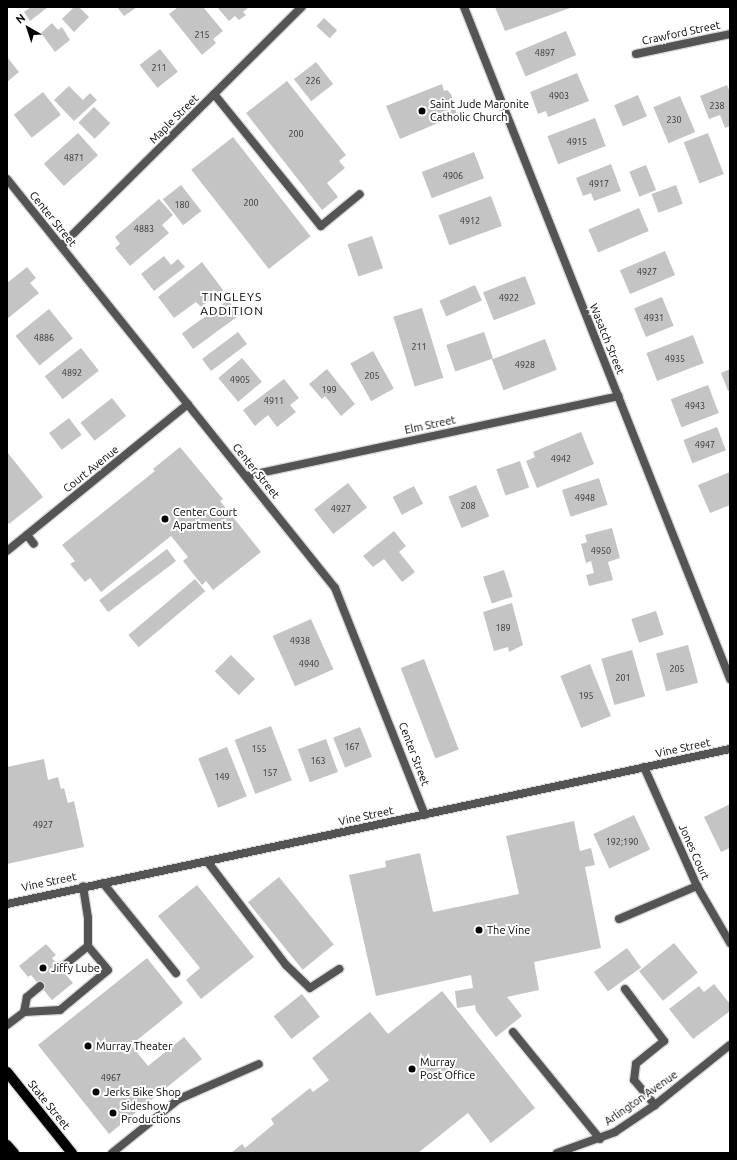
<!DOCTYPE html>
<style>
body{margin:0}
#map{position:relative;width:737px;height:1160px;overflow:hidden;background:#fff;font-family:Ubuntu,sans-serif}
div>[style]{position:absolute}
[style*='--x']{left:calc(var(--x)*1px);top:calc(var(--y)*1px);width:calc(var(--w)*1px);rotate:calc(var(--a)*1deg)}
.building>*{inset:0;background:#c4c4c4;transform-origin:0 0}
.roads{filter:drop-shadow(1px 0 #dbdbdb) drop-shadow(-1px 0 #dbdbdb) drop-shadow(0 1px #dbdbdb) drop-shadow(0 -1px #dbdbdb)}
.service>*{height:8px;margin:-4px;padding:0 4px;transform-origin:4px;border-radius:4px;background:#545454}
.minor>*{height:8px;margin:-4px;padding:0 4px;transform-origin:4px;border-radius:4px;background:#545454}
.tertiary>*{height:8px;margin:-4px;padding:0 4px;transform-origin:4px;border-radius:4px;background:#545454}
.primary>*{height:10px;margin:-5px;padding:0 5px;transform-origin:5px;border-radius:5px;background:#000}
.dots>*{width:11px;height:11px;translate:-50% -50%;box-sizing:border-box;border:2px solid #fff;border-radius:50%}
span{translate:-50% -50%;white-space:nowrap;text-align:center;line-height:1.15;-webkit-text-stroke:4px #fff;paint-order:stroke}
.number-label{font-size:9px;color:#313131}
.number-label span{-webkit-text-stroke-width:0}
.street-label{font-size:11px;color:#000}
.poi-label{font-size:11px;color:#000}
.left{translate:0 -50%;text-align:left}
.neighbourhood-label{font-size:12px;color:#000;letter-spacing:1px}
.frame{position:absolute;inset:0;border:8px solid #000;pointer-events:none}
.north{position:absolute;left:8px;top:8px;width:40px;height:40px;-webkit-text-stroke:3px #fff;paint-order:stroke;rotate:321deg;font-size:11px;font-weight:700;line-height:16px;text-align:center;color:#000}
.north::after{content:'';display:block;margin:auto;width:14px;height:18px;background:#000;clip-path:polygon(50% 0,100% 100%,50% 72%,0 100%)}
</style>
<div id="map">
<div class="building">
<i style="clip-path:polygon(31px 7px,48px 7px,30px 21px,24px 12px)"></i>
<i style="clip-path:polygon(74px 7px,79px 7px,89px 17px,74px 32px,62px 19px)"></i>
<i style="clip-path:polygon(117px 7px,137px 7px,124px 16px)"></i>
<i style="clip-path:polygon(178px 7px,203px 7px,223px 31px,213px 39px,216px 43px,202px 55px,169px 14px)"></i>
<i style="clip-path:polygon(217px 7px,249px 7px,243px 12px,246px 15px,239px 20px,235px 16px,229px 21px)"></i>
<i style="clip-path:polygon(495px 7px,573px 7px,505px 31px)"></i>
<i style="left:324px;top:18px;width:18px;height:11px;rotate:43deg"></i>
<i style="clip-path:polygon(52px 23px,58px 30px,62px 27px,70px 40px,55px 52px,41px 33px)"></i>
<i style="left:566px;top:31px;width:26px;height:55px;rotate:67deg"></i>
<i style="left:160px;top:49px;width:29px;height:26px;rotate:52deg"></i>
<i style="clip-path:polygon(7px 57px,19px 72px,7px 82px)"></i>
<i style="left:316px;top:62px;width:28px;height:28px;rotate:52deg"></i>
<i style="clip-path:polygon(577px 73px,589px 101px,548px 117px,546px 111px,538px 114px,530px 92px)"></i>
<i style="clip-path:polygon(287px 81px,346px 155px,339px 161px,345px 168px,327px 183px,338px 197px,322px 210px,246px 113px)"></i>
<i style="clip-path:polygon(442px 84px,444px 91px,447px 90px,451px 94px,457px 115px,400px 139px,386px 106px)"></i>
<i style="clip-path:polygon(727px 85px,730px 92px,730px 126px,725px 128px,720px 115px,709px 119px,700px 96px)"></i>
<i style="clip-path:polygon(69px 86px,83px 100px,90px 93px,97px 100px,74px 121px,54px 100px)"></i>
<i style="left:43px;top:92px;width:29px;height:37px;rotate:52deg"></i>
<i style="left:638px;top:95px;width:23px;height:26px;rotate:67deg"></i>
<i style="left:680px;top:96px;width:39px;height:29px;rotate:67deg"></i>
<i style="left:94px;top:107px;width:23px;height:22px;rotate:45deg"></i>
<i style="left:595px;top:118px;width:30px;height:51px;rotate:69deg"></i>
<i style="left:78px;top:133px;width:30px;height:46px;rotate:48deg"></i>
<i style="left:708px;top:133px;width:44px;height:26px;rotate:69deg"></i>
<i style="left:233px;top:137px;width:126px;height:53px;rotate:52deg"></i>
<i style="left:474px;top:152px;width:28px;height:56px;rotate:69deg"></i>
<i style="clip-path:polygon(611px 164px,621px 191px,594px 201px,591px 193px,583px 196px,576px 178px)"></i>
<i style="left:646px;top:165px;width:27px;height:18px;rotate:68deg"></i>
<i style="left:181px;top:185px;width:33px;height:23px;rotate:52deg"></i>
<i style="left:676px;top:185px;width:20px;height:26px;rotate:70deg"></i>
<i style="left:491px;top:196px;width:32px;height:56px;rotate:70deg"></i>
<i style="clip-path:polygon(159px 199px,173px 215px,162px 225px,169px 233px,130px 266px,115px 248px,120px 244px,115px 237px)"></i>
<i style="left:639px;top:208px;width:25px;height:55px;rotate:67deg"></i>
<i style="left:372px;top:236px;width:34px;height:26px;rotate:71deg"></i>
<i style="left:665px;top:251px;width:26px;height:49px;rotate:67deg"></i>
<i style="clip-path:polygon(164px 256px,171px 265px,178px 259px,185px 267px,154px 291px,141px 274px)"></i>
<i style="clip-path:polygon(202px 262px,223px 290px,201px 307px,196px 302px,174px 318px,158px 297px)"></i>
<i style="clip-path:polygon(27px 267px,36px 278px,30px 283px,39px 293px,7px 319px,7px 283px)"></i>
<i style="left:525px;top:276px;width:30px;height:45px;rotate:69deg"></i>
<i style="left:475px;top:285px;width:17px;height:39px;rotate:66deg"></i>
<i style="left:662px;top:297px;width:31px;height:30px;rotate:68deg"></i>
<i style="left:228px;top:300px;width:19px;height:57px;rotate:54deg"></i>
<i style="left:422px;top:308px;width:73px;height:30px;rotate:73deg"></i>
<i style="left:49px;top:309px;width:38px;height:43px;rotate:51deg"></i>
<i style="left:238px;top:332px;width:15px;height:45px;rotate:53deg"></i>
<i style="left:484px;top:332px;width:28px;height:40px;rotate:71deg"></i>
<i style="left:693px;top:335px;width:30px;height:50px;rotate:69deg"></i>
<i style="left:545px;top:339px;width:33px;height:57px;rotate:69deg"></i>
<i style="left:81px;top:348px;width:29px;height:46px;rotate:52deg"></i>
<i style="left:373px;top:351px;width:43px;height:26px;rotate:61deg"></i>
<i style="left:242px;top:358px;width:31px;height:31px;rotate:50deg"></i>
<i style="clip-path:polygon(327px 369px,355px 404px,341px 416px,325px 396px,322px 399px,309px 384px)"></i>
<i style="clip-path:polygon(730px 369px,730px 390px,728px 391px,721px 373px)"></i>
<i style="clip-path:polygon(284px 379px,299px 398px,290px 405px,296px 412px,277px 427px,268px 415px,255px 426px,243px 410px)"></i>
<i style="left:708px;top:385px;width:30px;height:40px;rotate:69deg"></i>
<i style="left:112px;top:398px;width:23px;height:40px;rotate:52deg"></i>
<i style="left:69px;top:418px;width:21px;height:25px;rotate:53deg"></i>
<i style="left:717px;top:427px;width:25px;height:36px;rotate:69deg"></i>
<i style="clip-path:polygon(581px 432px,594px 464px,537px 488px,526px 461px,535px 457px,533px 452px)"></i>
<i style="clip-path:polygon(180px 447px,223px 499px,220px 501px,261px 552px,213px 590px,206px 581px,202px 585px,183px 561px,188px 557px,171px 536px,101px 592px,90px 578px,85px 582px,70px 564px,75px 561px,62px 545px,155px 471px,153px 469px)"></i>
<i style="clip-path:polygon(7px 452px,43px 497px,9px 524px,7px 522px)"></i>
<i style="left:520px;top:461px;width:28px;height:25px;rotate:71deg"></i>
<i style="clip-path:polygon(730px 472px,730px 505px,710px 513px,698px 485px)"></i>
<i style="left:599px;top:478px;width:28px;height:39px;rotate:72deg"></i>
<i style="left:348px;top:483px;width:31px;height:43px;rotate:52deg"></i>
<i style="left:476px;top:485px;width:34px;height:30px;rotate:67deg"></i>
<i style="left:414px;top:486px;width:20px;height:24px;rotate:63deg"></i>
<i style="clip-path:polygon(612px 528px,620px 558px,608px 562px,613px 580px,589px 586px,586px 575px,594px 573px,591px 561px,586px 563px,581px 544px,587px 542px,585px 535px)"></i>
<i style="clip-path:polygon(394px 531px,406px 546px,399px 552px,415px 572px,402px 582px,384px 559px,373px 567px,363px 556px)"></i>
<i style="left:167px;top:549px;width:15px;height:85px;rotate:53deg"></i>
<i style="left:504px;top:570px;width:28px;height:22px;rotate:72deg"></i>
<i style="left:195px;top:579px;width:16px;height:87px;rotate:50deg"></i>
<i style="clip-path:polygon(512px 603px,523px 645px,509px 652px,508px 647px,494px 651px,483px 612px)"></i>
<i style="left:656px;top:611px;width:25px;height:26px;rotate:72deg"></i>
<i style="left:311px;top:619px;width:55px;height:42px;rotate:66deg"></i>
<i style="left:688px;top:645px;width:39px;height:33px;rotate:75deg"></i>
<i style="left:632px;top:650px;width:48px;height:32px;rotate:74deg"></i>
<i style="left:231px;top:655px;width:34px;height:23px;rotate:45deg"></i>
<i style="left:424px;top:659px;width:97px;height:25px;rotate:69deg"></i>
<i style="left:590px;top:664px;width:56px;height:32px;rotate:68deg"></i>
<i style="left:271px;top:726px;width:58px;height:39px;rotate:69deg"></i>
<i style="left:360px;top:727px;width:32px;height:29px;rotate:68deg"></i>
<i style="left:326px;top:739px;width:35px;height:30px;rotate:70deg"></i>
<i style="left:227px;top:747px;width:53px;height:31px;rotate:68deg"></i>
<i style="clip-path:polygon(44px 759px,48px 780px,58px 777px,61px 789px,64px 788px,68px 803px,74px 801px,84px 847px,7px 864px,7px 767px)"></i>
<i style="clip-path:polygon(730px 804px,730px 848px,721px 852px,704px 817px)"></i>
<i style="left:634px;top:815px;width:38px;height:45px;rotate:65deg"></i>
<i style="clip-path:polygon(574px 821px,580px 851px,591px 848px,595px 865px,585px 867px,601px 948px,534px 962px,539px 990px,507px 997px,522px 1016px,496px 1037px,476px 1011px,475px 1005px,457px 1008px,455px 991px,473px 988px,471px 975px,376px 996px,349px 875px,386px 867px,385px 861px,420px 853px,433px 912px,519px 894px,506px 836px)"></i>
<i style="left:279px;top:877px;width:87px;height:40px;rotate:51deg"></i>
<i style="clip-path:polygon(197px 885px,254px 957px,201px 999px,186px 980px,200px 968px,158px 916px)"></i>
<i style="left:674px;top:943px;width:38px;height:45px;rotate:51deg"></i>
<i style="clip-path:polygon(46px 944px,56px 955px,52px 958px,73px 983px,52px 1000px,31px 975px,28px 977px,19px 966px)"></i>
<i style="left:627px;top:948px;width:24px;height:41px;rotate:54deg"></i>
<i style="clip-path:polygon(147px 958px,183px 1003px,131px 1045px,148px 1066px,184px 1037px,202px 1059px,109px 1134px,38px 1045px)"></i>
<i style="clip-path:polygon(714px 984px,730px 1004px,730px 1011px,693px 1039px,669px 1009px,699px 986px,704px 992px)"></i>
<i style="clip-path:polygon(442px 991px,535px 1108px,491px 1143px,468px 1113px,418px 1153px,231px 1153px,242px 1144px,245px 1148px,274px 1124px,271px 1119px,310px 1088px,313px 1092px,329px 1080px,312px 1058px,370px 1012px,388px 1034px)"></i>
<i style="left:302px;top:994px;width:29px;height:36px;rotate:52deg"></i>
</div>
<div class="roads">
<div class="service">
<i style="--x:214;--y:94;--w:170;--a:51"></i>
<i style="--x:321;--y:226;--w:50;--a:-39.4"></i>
<i style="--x:27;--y:535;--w:11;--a:52"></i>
<i style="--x:207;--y:861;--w:131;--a:52.8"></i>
<i style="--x:286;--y:965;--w:33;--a:44"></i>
<i style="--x:310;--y:988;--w:35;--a:-33"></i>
<i style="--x:103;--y:883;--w:116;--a:51"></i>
<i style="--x:619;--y:919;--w:85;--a:-22.9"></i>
<i style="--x:61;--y:968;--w:35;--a:-39"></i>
<i style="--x:625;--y:989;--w:65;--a:53.1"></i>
<i style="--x:664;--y:1041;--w:36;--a:141"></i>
<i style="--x:636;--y:1064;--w:16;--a:97"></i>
<i style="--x:634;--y:1080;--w:33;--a:50"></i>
<i style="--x:24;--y:1012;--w:15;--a:-79"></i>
<i style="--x:27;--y:997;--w:17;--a:-40"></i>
<i style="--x:7;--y:1025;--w:21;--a:-37"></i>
<i style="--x:24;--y:1012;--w:36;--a:-3"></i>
<i style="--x:60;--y:1010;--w:62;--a:-39.8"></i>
<i style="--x:108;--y:970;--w:31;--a:-130"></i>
<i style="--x:88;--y:946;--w:28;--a:-90"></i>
<i style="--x:88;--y:918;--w:32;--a:-99"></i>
<i style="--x:513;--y:1032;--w:138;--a:50.9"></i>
<i style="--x:112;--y:1153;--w:86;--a:-38.9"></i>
<i style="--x:179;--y:1099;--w:87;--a:-23.6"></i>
</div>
<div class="minor">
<i style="--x:464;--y:7;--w:723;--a:68.4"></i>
<i style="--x:636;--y:54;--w:96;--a:-12"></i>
<i style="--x:7;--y:179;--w:524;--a:51.27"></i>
<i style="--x:335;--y:588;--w:244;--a:68.4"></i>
<i style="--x:61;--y:246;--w:339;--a:-44.8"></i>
<i style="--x:246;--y:476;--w:381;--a:-12.1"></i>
<i style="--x:7;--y:551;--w:233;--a:-39.1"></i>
<i style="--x:644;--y:767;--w:130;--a:66"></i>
<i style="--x:697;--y:886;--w:66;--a:59.9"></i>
<i style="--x:557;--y:1153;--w:62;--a:-19.9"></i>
<i style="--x:615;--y:1132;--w:48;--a:-34"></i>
<i style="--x:655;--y:1105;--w:96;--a:-38.7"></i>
</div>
<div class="tertiary">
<i style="--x:7;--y:904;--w:739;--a:-12.1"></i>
</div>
<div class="primary">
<i style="--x:7;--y:1072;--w:104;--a:51.3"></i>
<i style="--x:7;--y:1145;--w:11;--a:49"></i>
</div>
</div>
<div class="dots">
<i style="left:422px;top:111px;background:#000"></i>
<i style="left:165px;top:519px;background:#000"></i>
<i style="left:479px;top:930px;background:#000"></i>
<i style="left:43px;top:968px;background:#000"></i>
<i style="left:88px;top:1046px;background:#000"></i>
<i style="left:412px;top:1069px;background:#000"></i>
<i style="left:96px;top:1092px;background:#000"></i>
<i style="left:113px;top:1113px;background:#000"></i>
</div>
<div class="number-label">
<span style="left:202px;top:35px">215</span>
<span style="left:545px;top:53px">4897</span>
<span style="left:159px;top:68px">211</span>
<span style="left:313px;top:81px">226</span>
<span style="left:559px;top:96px">4903</span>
<span style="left:717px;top:106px">238</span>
<span style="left:674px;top:120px">230</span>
<span style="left:296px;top:134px">200</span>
<span style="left:577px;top:142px">4915</span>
<span style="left:74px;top:158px">4871</span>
<span style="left:453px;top:176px">4906</span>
<span style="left:599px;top:184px">4917</span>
<span style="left:251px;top:203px">200</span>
<span style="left:182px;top:205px">180</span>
<span style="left:470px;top:221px">4912</span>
<span style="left:144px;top:229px">4883</span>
<span style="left:647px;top:272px">4927</span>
<span style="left:509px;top:298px">4922</span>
<span style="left:654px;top:318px">4931</span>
<span style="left:44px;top:338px">4886</span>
<span style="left:419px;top:347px">211</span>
<span style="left:675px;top:359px">4935</span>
<span style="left:525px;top:365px">4928</span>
<span style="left:72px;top:373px">4892</span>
<span style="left:372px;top:376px">205</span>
<span style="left:240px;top:380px">4905</span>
<span style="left:329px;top:390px">199</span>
<span style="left:274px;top:401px">4911</span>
<span style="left:695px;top:406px">4943</span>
<span style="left:705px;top:445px">4947</span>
<span style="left:561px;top:459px">4942</span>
<span style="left:585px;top:498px">4948</span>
<span style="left:468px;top:506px">208</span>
<span style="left:341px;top:509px">4927</span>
<span style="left:601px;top:551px">4950</span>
<span style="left:503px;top:628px">189</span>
<span style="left:300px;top:641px">4938</span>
<span style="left:309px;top:664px">4940</span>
<span style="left:677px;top:669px">205</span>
<span style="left:623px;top:678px">201</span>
<span style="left:586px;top:696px">195</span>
<span style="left:352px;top:747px">167</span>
<span style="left:259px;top:749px">155</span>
<span style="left:318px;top:761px">163</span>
<span style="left:270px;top:773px">157</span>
<span style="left:222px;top:777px">149</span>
<span style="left:43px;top:825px">4927</span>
<span style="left:622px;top:842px">192;190</span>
<span style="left:111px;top:1078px">4967</span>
</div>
<div class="street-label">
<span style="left:681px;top:33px;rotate:-12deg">Crawford Street</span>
<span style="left:174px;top:119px;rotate:-45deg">Maple Street</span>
<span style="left:53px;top:219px;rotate:51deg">Center Street</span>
<span style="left:607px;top:339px;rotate:68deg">Wasatch Street</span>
<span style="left:430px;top:425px;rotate:-12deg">Elm Street</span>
<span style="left:91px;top:469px;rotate:-39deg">Court Avenue</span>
<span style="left:256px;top:471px;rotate:51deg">Center Street</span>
<span style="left:683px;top:748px;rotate:-12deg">Vine Street</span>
<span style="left:414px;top:754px;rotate:69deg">Center Street</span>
<span style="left:366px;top:816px;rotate:-12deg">Vine Street</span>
<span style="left:694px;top:852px;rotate:66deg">Jones Court</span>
<span style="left:49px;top:882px;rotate:-12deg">Vine Street</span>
<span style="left:641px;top:1098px;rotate:-35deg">Arlington Avenue</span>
<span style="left:49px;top:1105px;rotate:51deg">State Street</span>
</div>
<div class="poi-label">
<span class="left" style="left:430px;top:111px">Saint Jude Maronite<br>Catholic Church</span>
<span class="left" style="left:173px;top:519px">Center Court<br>Apartments</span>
<span class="left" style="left:487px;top:930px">The Vine</span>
<span class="left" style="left:51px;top:968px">Jiffy Lube</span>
<span class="left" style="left:96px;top:1046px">Murray Theater</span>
<span class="left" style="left:420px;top:1069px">Murray<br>Post Office</span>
<span class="left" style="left:104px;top:1092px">Jerks Bike Shop</span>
<span class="left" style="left:121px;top:1113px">Sideshow<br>Productions</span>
</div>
<div class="neighbourhood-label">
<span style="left:232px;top:304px">TINGLEYS<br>ADDITION</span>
</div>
<div class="frame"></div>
<div class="north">N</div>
</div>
